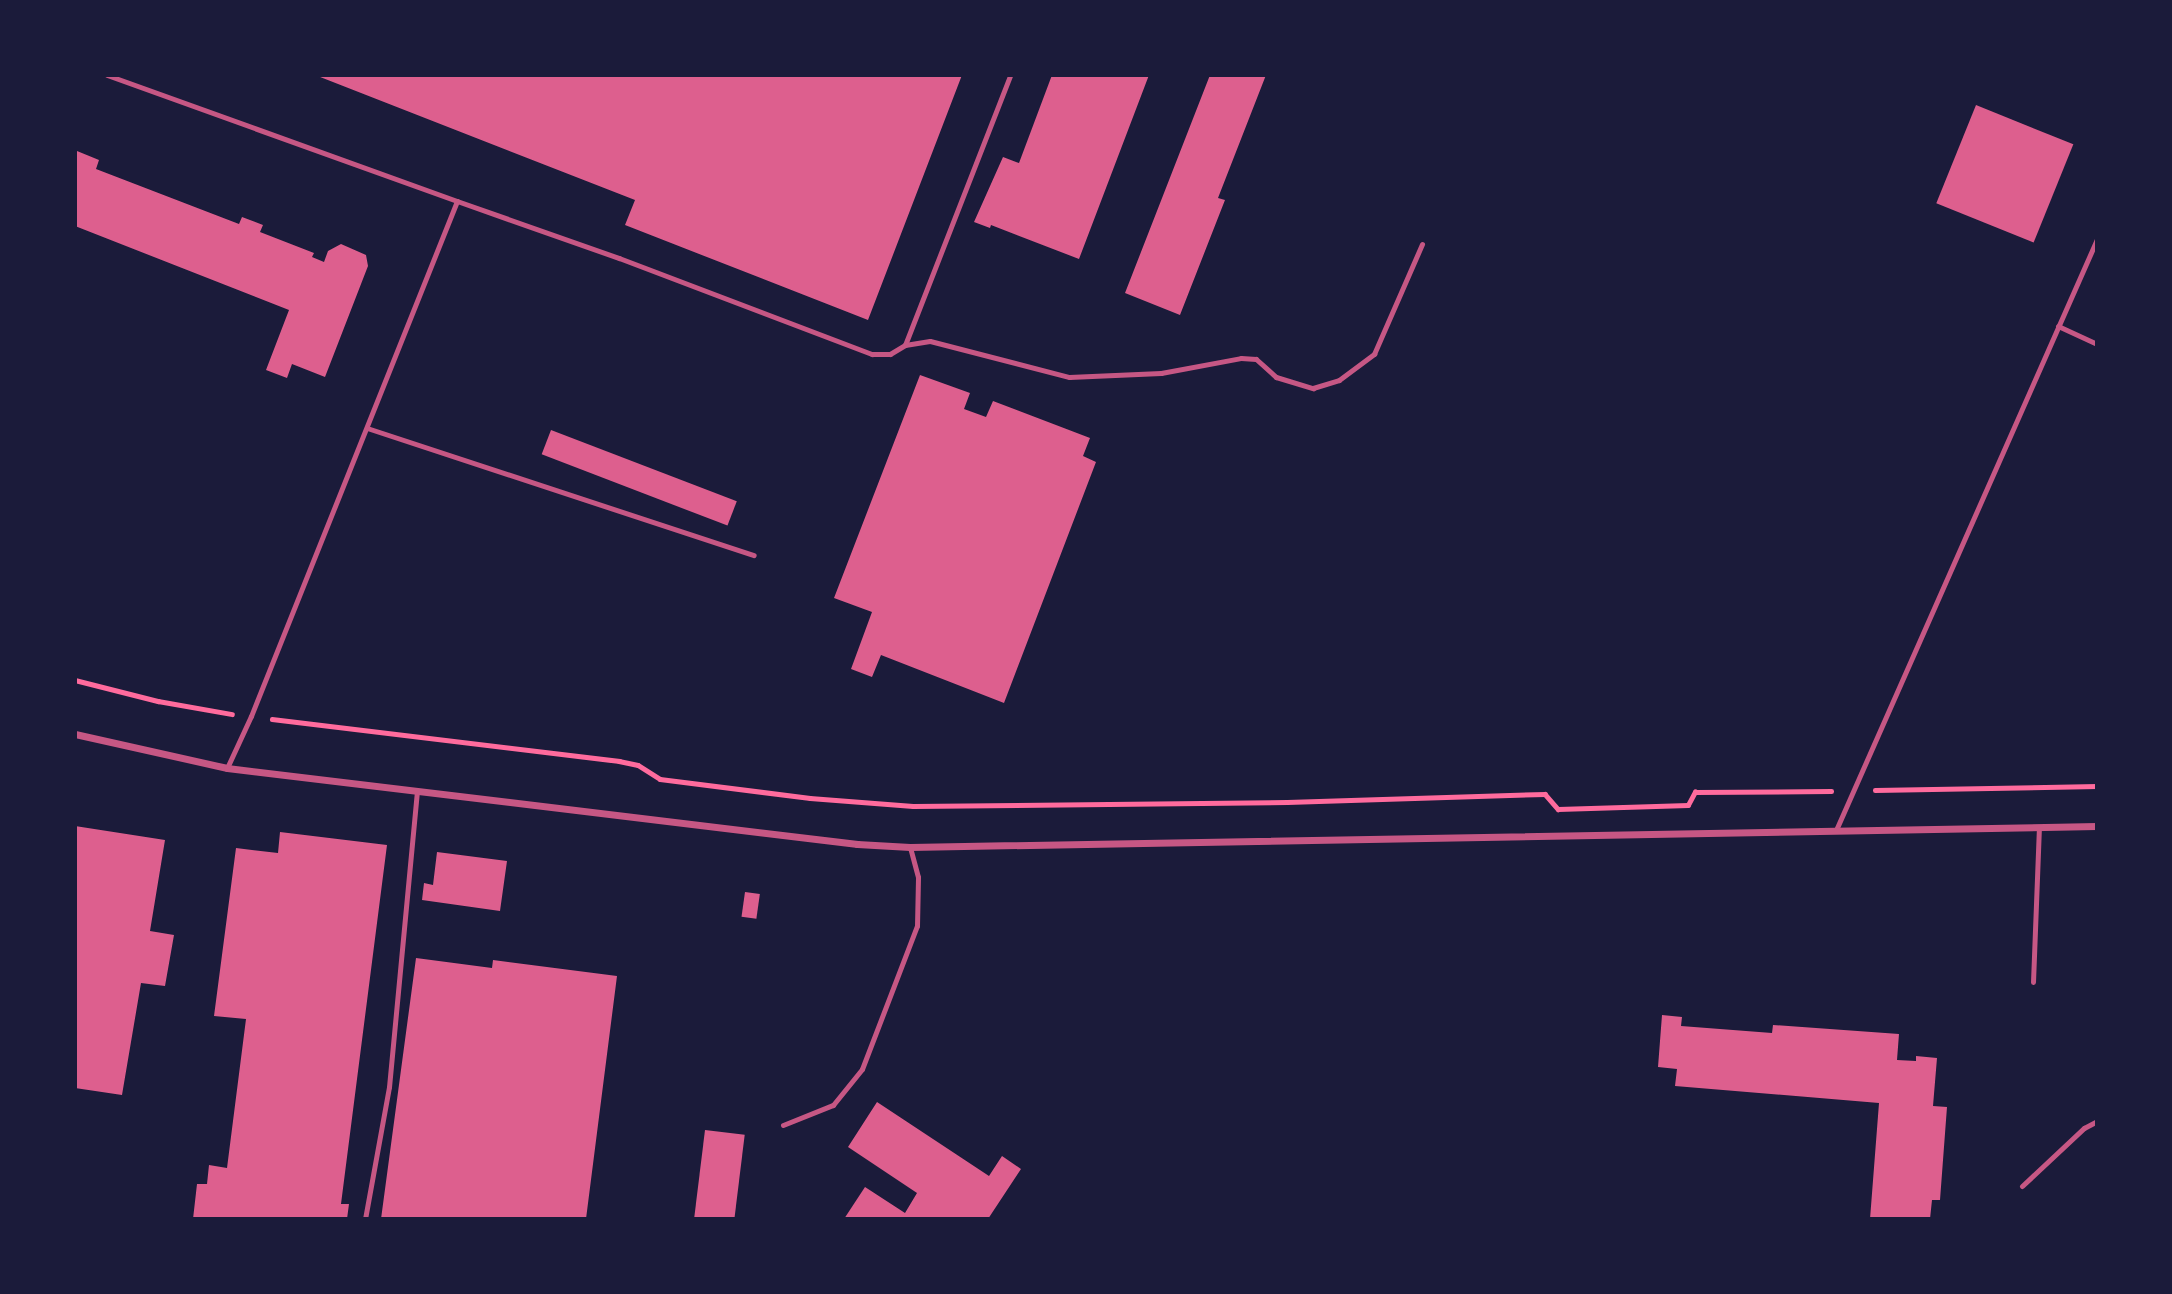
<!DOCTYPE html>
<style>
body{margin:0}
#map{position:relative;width:2172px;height:1294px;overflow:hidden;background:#1b1b3a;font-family:Ubuntu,sans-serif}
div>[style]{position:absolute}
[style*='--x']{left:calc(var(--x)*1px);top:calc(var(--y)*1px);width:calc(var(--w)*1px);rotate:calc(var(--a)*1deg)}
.building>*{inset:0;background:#dd5f8e;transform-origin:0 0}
.path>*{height:4.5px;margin:-2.25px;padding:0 2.25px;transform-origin:2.25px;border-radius:2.25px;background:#ff6b9d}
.service>*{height:5px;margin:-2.5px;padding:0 2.5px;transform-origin:2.5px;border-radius:2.5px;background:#c65784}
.minor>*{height:7px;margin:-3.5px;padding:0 3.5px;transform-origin:3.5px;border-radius:3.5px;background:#c65784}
span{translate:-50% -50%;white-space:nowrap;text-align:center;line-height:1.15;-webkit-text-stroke:5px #1b1b3a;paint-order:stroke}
.frame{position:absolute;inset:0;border:77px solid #1b1b3a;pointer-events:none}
</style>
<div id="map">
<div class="building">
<i style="clip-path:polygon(315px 75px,962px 75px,868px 320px,625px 225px,635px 200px)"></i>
<i style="clip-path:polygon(1052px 75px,1149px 75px,1079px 259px,991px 225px,990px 228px,974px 222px,1003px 157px,1019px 163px)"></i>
<i style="clip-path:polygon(1210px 75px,1266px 75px,1218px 198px,1225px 200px,1180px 315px,1125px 293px)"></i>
<i style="left:1976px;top:105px;width:105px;height:106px;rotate:22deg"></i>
<i style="clip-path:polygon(77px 151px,99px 160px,96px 169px,239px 224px,242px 217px,263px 225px,260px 232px,314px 253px,312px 257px,324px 262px,328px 251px,341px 244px,366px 255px,368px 266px,325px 377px,292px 364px,287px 378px,266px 370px,289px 310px,75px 226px)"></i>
<i style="clip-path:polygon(920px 375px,970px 393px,964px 409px,986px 417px,993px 401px,1090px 438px,1083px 456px,1096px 462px,1004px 703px,881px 655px,872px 677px,851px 669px,872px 612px,834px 598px)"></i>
<i style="left:551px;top:430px;width:199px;height:26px;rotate:21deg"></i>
<i style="clip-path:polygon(75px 826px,165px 840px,150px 931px,174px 935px,165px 986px,141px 983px,122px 1095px,75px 1088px)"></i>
<i style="clip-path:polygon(280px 832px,387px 845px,341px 1204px,349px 1204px,347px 1219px,193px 1219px,197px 1184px,207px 1184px,209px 1165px,227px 1168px,246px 1019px,214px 1016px,236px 848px,278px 853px)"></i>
<i style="clip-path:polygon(437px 852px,507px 861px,500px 911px,422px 900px,424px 883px,433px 885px)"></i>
<i style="left:745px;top:892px;width:15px;height:25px;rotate:8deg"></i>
<i style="clip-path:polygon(416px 958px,492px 968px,493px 960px,617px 976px,586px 1219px,381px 1219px)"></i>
<i style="clip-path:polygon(1662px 1015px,1682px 1017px,1681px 1026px,1772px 1033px,1773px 1025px,1899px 1034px,1897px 1060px,1916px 1061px,1916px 1056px,1937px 1058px,1933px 1106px,1947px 1107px,1940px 1200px,1932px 1200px,1930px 1219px,1870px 1219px,1879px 1103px,1675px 1086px,1677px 1069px,1658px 1067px)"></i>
<i style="clip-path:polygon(877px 1102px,989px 1176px,1002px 1156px,1021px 1169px,988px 1219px,844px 1219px,865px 1187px,905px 1213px,917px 1193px,848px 1147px)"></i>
<i style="left:705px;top:1130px;width:40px;height:90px;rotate:7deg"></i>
</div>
<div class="path">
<i style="--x:75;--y:680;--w:86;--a:14.2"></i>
<i style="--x:158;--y:701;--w:75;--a:10"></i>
<i style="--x:272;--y:719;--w:350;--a:6.9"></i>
<i style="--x:619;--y:761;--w:19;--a:12"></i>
<i style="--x:638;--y:765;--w:26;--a:32"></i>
<i style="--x:660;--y:779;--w:151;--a:7.2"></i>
<i style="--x:810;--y:798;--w:103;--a:4.4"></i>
<i style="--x:913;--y:806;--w:374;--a:-0.6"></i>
<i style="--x:1287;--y:802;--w:258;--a:-1.8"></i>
<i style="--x:1545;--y:794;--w:20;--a:49"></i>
<i style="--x:1558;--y:809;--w:130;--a:-1.8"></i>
<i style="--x:1688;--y:805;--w:15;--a:-62"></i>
<i style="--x:1695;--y:792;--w:136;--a:-0.4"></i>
<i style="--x:1875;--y:790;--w:222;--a:-1"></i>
</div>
<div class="service">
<i style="--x:107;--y:75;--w:372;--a:19.8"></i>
<i style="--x:457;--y:201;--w:555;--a:111.8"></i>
<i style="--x:251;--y:716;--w:57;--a:114.8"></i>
<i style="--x:457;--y:201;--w:172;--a:19.4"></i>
<i style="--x:619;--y:258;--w:271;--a:20.8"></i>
<i style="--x:872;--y:354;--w:18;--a:0"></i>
<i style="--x:890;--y:354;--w:17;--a:-31"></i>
<i style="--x:905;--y:345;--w:290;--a:-68.7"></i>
<i style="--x:2058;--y:326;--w:43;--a:24.8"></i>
<i style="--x:905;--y:345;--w:25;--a:-9"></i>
<i style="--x:930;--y:341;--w:144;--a:14.5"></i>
<i style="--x:1069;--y:377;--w:92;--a:-2.5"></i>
<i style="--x:1161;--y:373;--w:81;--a:-10.6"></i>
<i style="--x:1241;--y:358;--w:15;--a:4"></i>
<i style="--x:1256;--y:359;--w:27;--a:42"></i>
<i style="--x:1276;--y:377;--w:39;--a:17"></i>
<i style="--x:1313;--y:388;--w:27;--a:-17"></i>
<i style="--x:1339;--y:380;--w:44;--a:-36.6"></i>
<i style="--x:1374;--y:354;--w:120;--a:-66.4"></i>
<i style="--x:367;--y:428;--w:407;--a:18.2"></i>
<i style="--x:1836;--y:830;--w:646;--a:-66.17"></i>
<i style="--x:2033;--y:982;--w:155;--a:-87.8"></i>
<i style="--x:783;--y:1125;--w:54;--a:-21.8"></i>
<i style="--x:833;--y:1105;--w:46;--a:-51.1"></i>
<i style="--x:862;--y:1069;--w:153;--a:-69"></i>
<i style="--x:917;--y:926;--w:49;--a:-88.8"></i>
<i style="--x:918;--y:877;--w:31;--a:-105"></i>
<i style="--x:2022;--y:1186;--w:85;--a:-43.1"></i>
<i style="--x:2084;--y:1128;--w:15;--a:-28"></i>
<i style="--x:365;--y:1219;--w:134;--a:-79.7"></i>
<i style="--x:389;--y:1087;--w:298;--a:-84.6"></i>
</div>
<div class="minor">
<i style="--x:75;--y:734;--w:156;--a:12.6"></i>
<i style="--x:227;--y:768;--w:635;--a:6.88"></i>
<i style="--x:857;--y:844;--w:53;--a:3.2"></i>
<i style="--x:910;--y:847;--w:1187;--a:-1.01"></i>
</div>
<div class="frame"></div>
</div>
